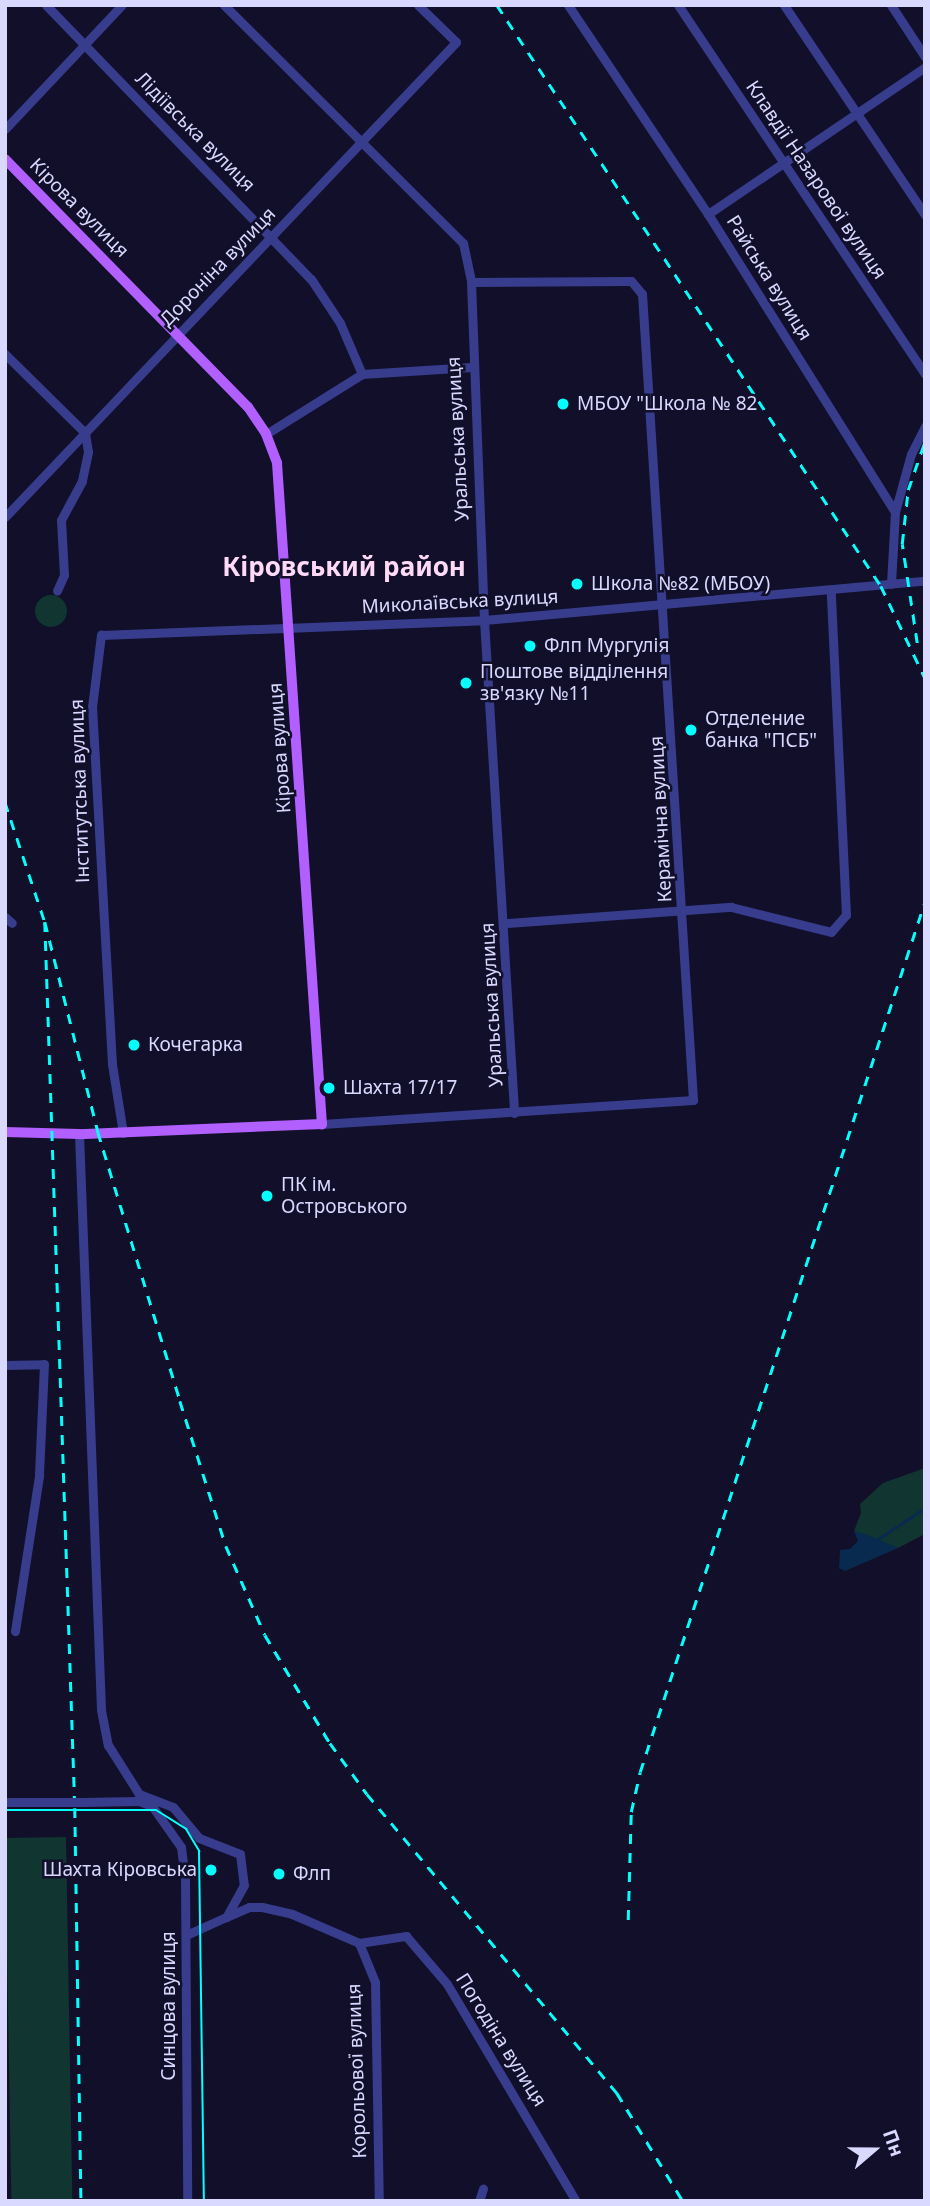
<!DOCTYPE html>
<meta charset="utf-8">
<style>
body{margin:0}
#map{position:relative;width:930px;height:2206px;overflow:hidden;background:#110f2a;font-family:"Noto Sans",sans-serif}
div>[style]{position:absolute}
[style*='--x']{left:calc(var(--x)*1px);top:calc(var(--y)*1px);width:calc(var(--w)*1px);rotate:calc(var(--a)*1deg)}
.green>*{inset:0;background:#113530;transform-origin:0 0}
.round{border-radius:50%}
.water>*{inset:0;background:#092a4f}
.stream>*{height:2.5px;margin:-1.25px;padding:0 1.25px;transform-origin:1.25px;border-radius:1.25px;background:#092a4f}
.minor>*{height:9px;margin:-4.5px;padding:0 4.5px;transform-origin:4.5px;border-radius:4.5px;background:#373d8c}
.major>*{height:10px;margin:-5px;padding:0 5px;transform-origin:5px;border-radius:5px;background:#b25fff}
.tram>*{height:2px;margin:-1px;padding:0 1px;transform-origin:1px;border-radius:1px;background:#04fffd}
.rail>*{height:2.5px;margin-top:-1.25px;transform-origin:0;background:repeating-linear-gradient(90deg,#04fffd 0 10px,transparent 0 19px)}
.minor-bridge>*{height:9px;margin:-4.5px;padding:0 4.5px;transform-origin:4.5px;border-radius:4.5px;background:#373d8c}
.dots>*{width:19px;height:19px;translate:-50% -50%;box-sizing:border-box;border:4px solid #110f2a;border-radius:50%}
span{translate:-50% -50%;white-space:nowrap;text-align:center;line-height:1.15;-webkit-text-stroke:5px #110f2a;paint-order:stroke}
.street-label{font-size:19px;color:#d9d8ff}
.poi-label{font-size:19px;color:#d9d8ff}
.left{translate:0 -50%;text-align:left}
.right{translate:-100% -50%;text-align:right}
.district-label{font-size:26px;color:#ffdaf6;font-weight:700}
.frame{position:absolute;inset:0;border:7px solid #d9d8ff;pointer-events:none}
.north{position:absolute;left:839px;top:2115px;width:70px;height:70px;-webkit-text-stroke:5px #110f2a;paint-order:stroke;rotate:70deg;font-size:19px;font-weight:700;line-height:28px;text-align:center;color:#d9d8ff}
.north::after{content:'';display:block;margin:auto;width:24px;height:32px;background:#d9d8ff;clip-path:polygon(50% 0,100% 100%,50% 72%,0 100%)}
</style>
<div id="map">
<div class="green">
<i class="round" style="left:35px;top:595px;width:32px;height:32px"></i>
<i style="clip-path:polygon(925px 1468px,925px 1534px,898px 1548px,854px 1531px,861px 1513px,860px 1504px,883px 1483px)"></i>
<i style="left:66px;top:1837px;width:364px;height:61px;rotate:89deg"></i>
</div>
<div class="water">
<i style="clip-path:polygon(854px 1531px,868px 1535px,898px 1548px,845px 1571px,839px 1568px,840px 1550px,850px 1549px,858px 1541px)"></i>
</div>
<div class="stream">
<i style="--x:878;--y:1539;--w:56;--a:-33.4"></i>
</div>
<div class="minor">
<i style="--x:46;--y:5;--w:381;--a:46"></i>
<i style="--x:311;--y:279;--w:53;--a:56.6"></i>
<i style="--x:340;--y:323;--w:56;--a:66.7"></i>
<i style="--x:362;--y:374;--w:110;--a:-3.6"></i>
<i style="--x:224;--y:5;--w:337;--a:44.9"></i>
<i style="--x:463;--y:243;--w:40;--a:78"></i>
<i style="--x:471;--y:282;--w:338;--a:87.8"></i>
<i style="--x:484;--y:620;--w:494;--a:86.5"></i>
<i style="--x:568;--y:5;--w:252;--a:56.2"></i>
<i style="--x:708;--y:214;--w:352;--a:57.9"></i>
<i style="--x:895;--y:512;--w:72;--a:93.2"></i>
<i style="--x:678;--y:5;--w:444;--a:56.2"></i>
<i style="--x:784;--y:5;--w:253;--a:56.1"></i>
<i style="--x:891;--y:5;--w:62;--a:56.8"></i>
<i style="--x:5;--y:129;--w:170;--a:-46.7"></i>
<i style="--x:708;--y:214;--w:262;--a:-34.1"></i>
<i style="--x:5;--y:354;--w:112;--a:44.6"></i>
<i style="--x:85;--y:433;--w:19;--a:81"></i>
<i style="--x:88;--y:452;--w:30;--a:102"></i>
<i style="--x:82;--y:481;--w:44;--a:118.3"></i>
<i style="--x:61;--y:520;--w:55;--a:86.9"></i>
<i style="--x:64;--y:575;--w:17;--a:114"></i>
<i style="--x:266;--y:434;--w:113;--a:-32"></i>
<i style="--x:895;--y:512;--w:60;--a:-74.6"></i>
<i style="--x:911;--y:454;--w:31;--a:-63"></i>
<i style="--x:5;--y:517;--w:655;--a:-46.48"></i>
<i style="--x:456;--y:42;--w:53;--a:-135.8"></i>
<i style="--x:5;--y:917;--w:9;--a:41"></i>
<i style="--x:506;--y:923;--w:226;--a:-4.1"></i>
<i style="--x:731;--y:907;--w:103;--a:14"></i>
<i style="--x:831;--y:932;--w:23;--a:-49"></i>
<i style="--x:846;--y:915;--w:323;--a:-92.7"></i>
<i style="--x:322;--y:1124;--w:372;--a:-3.7"></i>
<i style="--x:693;--y:1100;--w:808;--a:-93.62"></i>
<i style="--x:642;--y:294;--w:17;--a:-130"></i>
<i style="--x:631;--y:281;--w:160;--a:179.6"></i>
<i style="--x:123;--y:1133;--w:70;--a:-99.1"></i>
<i style="--x:112;--y:1064;--w:358;--a:-93.2"></i>
<i style="--x:92;--y:707;--w:73;--a:-82.9"></i>
<i style="--x:101;--y:635;--w:383;--a:-2.2"></i>
<i style="--x:484;--y:620;--w:443;--a:-5.1"></i>
<i style="--x:79;--y:1134;--w:576;--a:87.81"></i>
<i style="--x:101;--y:1710;--w:36;--a:79"></i>
<i style="--x:108;--y:1745;--w:58;--a:57.7"></i>
<i style="--x:139;--y:1794;--w:36;--a:21"></i>
<i style="--x:173;--y:1807;--w:40;--a:50"></i>
<i style="--x:199;--y:1838;--w:44;--a:21.3"></i>
<i style="--x:240;--y:1854;--w:31;--a:83"></i>
<i style="--x:244;--y:1885;--w:37;--a:119"></i>
<i style="--x:226;--y:1917;--w:44;--a:155.8"></i>
<i style="--x:5;--y:1365;--w:39;--a:-1"></i>
<i style="--x:44;--y:1364;--w:112;--a:92.6"></i>
<i style="--x:39;--y:1476;--w:157;--a:98.8"></i>
<i style="--x:5;--y:1802;--w:63;--a:0"></i>
<i style="--x:81;--y:1802;--w:58;--a:-1"></i>
<i style="--x:139;--y:1801;--w:14;--a:21"></i>
<i style="--x:152;--y:1806;--w:50;--a:54.7"></i>
<i style="--x:181;--y:1847;--w:31;--a:83"></i>
<i style="--x:185;--y:1878;--w:323;--a:89.6"></i>
<i style="--x:226;--y:1917;--w:25;--a:-23"></i>
<i style="--x:249;--y:1907;--w:13;--a:0"></i>
<i style="--x:262;--y:1907;--w:31;--a:13"></i>
<i style="--x:292;--y:1914;--w:73;--a:23.4"></i>
<i style="--x:359;--y:1943;--w:48;--a:-8.5"></i>
<i style="--x:406;--y:1936;--w:63;--a:49.5"></i>
<i style="--x:447;--y:1984;--w:252;--a:59.3"></i>
<i style="--x:359;--y:1943;--w:42;--a:67.7"></i>
<i style="--x:375;--y:1982;--w:219;--a:89"></i>
<i style="--x:479;--y:2201;--w:13;--a:-72"></i>
</div>
<div class="major">
<i style="--x:5;--y:159;--w:347;--a:45.6"></i>
<i style="--x:248;--y:407;--w:32;--a:56"></i>
<i style="--x:266;--y:434;--w:31;--a:69"></i>
<i style="--x:277;--y:463;--w:663;--a:86.11"></i>
<i style="--x:322;--y:1124;--w:243;--a:177.6"></i>
<i style="--x:79;--y:1134;--w:74;--a:-178.5"></i>
</div>
<div class="tram">
<i style="--x:5;--y:1810;--w:151;--a:0"></i>
<i style="--x:156;--y:1810;--w:36;--a:32"></i>
<i style="--x:186;--y:1829;--w:26;--a:59"></i>
<i style="--x:199;--y:1851;--w:350;--a:89.2"></i>
</div>
<div class="rail">
<i style="--x:497;--y:5;--w:696;--a:56.54"></i>
<i style="--x:881;--y:586;--w:102;--a:64.4"></i>
<i style="--x:917;--y:643;--w:100;--a:-98.6"></i>
<i style="--x:902;--y:544;--w:54;--a:-83.7"></i>
<i style="--x:908;--y:490;--w:52;--a:-70.9"></i>
<i style="--x:5;--y:802;--w:126;--a:71.6"></i>
<i style="--x:45;--y:922;--w:887;--a:88.06"></i>
<i style="--x:75;--y:1808;--w:393;--a:89.1"></i>
<i style="--x:45;--y:922;--w:217;--a:75.8"></i>
<i style="--x:98;--y:1132;--w:281;--a:73"></i>
<i style="--x:180;--y:1401;--w:152;--a:72.4"></i>
<i style="--x:226;--y:1546;--w:97;--a:66.3"></i>
<i style="--x:265;--y:1635;--w:126;--a:59"></i>
<i style="--x:330;--y:1743;--w:63;--a:54"></i>
<i style="--x:367;--y:1794;--w:390;--a:50.1"></i>
<i style="--x:617;--y:2093;--w:127;--a:58.6"></i>
<i style="--x:628;--y:1920;--w:108;--a:-88.4"></i>
<i style="--x:631;--y:1812;--w:41;--a:-77.3"></i>
<i style="--x:640;--y:1772;--w:916;--a:-71.88"></i>
</div>
<div class="minor-bridge">
<i style="--x:68;--y:1802;--w:13;--a:0"></i>
</div>
<div class="dots">
<i style="left:563px;top:404px;background:#04fffd"></i>
<i style="left:577px;top:584px;background:#04fffd"></i>
<i style="left:530px;top:646px;background:#04fffd"></i>
<i style="left:466px;top:683px;background:#04fffd"></i>
<i style="left:691px;top:730px;background:#04fffd"></i>
<i style="left:134px;top:1045px;background:#04fffd"></i>
<i style="left:329px;top:1088px;background:#04fffd"></i>
<i style="left:267px;top:1196px;background:#04fffd"></i>
<i style="left:211px;top:1870px;background:#04fffd"></i>
<i style="left:279px;top:1874px;background:#04fffd"></i>
</div>
<div class="street-label">
<span style="left:195px;top:132px;rotate:45deg">Лідіївська вулиця</span>
<span style="left:816px;top:180px;rotate:56deg">Клавдії Назарової вулиця</span>
<span style="left:79px;top:208px;rotate:45deg">Кірова вулиця</span>
<span style="left:218px;top:267px;rotate:-46deg">Дороніна вулиця</span>
<span style="left:769px;top:278px;rotate:58deg">Райська вулиця</span>
<span style="left:458px;top:439px;rotate:-93deg">Уральська вулиця</span>
<span style="left:460px;top:602px;rotate:-3deg">Миколаївська вулиця</span>
<span style="left:280px;top:748px;rotate:-94deg">Кірова вулиця</span>
<span style="left:80px;top:791px;rotate:-92deg">Інститутська вулиця</span>
<span style="left:661px;top:819px;rotate:-93deg">Керамічна вулиця</span>
<span style="left:492px;top:1005px;rotate:-93deg">Уральська вулиця</span>
<span style="left:169px;top:2006px;rotate:-90deg">Синцова вулиця</span>
<span style="left:501px;top:2040px;rotate:58deg">Погодіна вулиця</span>
<span style="left:357px;top:2071px;rotate:-92deg">Корольової вулиця</span>
</div>
<div class="poi-label">
<span class="left" style="left:577px;top:404px">МБОУ "Школа № 82</span>
<span class="left" style="left:591px;top:584px">Школа №82 (МБОУ)</span>
<span class="left" style="left:544px;top:646px">Флп Мургулія</span>
<span class="left" style="left:480px;top:683px">Поштове відділення<br>зв'язку №11</span>
<span class="left" style="left:705px;top:730px">Отделение<br>банка "ПСБ"</span>
<span class="left" style="left:148px;top:1045px">Кочегарка</span>
<span class="left" style="left:343px;top:1088px">Шахта 17/17</span>
<span class="left" style="left:281px;top:1196px">ПК ім.<br>Островського</span>
<span class="right" style="left:197px;top:1870px">Шахта Кіровська</span>
<span class="left" style="left:293px;top:1874px">Флп</span>
</div>
<div class="district-label">
<span style="left:344px;top:567px">Кіровський район</span>
</div>
<div class="frame"></div>
<div class="north">Пн</div>
</div>
